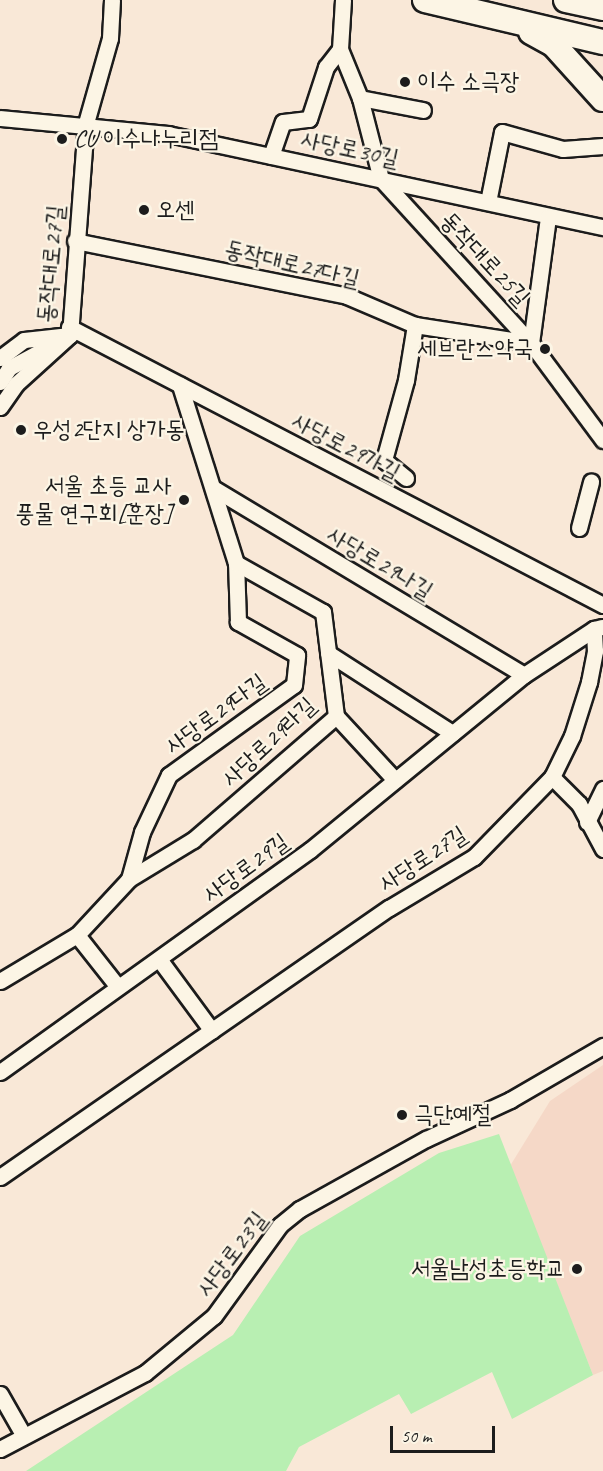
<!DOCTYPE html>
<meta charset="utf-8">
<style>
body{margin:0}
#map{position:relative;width:603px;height:1471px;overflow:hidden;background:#f9e8d7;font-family:Caveat,"Poor Story",sans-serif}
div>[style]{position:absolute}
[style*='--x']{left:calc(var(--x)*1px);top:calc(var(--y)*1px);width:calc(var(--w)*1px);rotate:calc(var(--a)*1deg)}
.built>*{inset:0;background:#f5d8c7}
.green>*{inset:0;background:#b8efb2}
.roads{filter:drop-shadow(2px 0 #1c1c1c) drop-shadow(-2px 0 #1c1c1c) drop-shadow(0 2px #1c1c1c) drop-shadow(0 -2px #1c1c1c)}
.minor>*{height:15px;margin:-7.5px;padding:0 7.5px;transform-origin:7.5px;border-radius:7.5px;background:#fcf5e5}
.primary>*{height:24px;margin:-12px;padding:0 12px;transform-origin:12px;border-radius:12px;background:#fcf5e5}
.dots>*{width:16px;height:16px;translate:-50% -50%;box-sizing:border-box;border:3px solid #fcf5e5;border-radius:50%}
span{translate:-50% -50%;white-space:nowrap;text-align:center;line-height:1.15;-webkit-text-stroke:4.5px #fcf5e5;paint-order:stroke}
.poi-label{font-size:24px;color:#1c1c1c}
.left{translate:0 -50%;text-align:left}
.right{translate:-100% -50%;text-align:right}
.street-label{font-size:24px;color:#1c1c1c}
.scale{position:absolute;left:390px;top:1426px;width:105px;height:27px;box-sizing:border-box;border:3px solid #1c1c1c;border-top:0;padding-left:8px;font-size:18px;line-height:21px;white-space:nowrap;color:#1c1c1c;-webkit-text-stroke:4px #fcf5e5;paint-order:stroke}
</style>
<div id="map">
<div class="built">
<i style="clip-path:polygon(603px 1065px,603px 1371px,593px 1375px,510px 1166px,550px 1101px)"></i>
</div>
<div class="green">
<i style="clip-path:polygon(499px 1134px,593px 1375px,512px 1419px,492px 1372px,411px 1414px,399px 1394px,299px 1447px,286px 1471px,26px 1471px,233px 1335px,300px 1236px,439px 1153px)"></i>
</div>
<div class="roads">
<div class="minor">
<i style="--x:343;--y:0;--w:49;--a:93.5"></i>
<i style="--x:340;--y:49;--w:53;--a:67.8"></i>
<i style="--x:360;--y:98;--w:84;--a:75.5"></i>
<i style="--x:381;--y:179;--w:222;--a:47.6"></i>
<i style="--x:531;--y:343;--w:121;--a:53.4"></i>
<i style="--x:360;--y:98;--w:64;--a:10.8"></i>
<i style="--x:0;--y:118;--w:169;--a:5.4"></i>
<i style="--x:168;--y:134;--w:445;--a:12.1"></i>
<i style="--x:271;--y:156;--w:36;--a:-71"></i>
<i style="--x:283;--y:122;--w:26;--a:-7"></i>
<i style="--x:309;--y:119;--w:55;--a:-71.9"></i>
<i style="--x:326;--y:67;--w:23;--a:-52"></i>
<i style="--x:488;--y:202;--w:71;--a:-78.7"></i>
<i style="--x:502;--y:132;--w:63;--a:15.6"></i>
<i style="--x:563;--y:149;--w:40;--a:-4.3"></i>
<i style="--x:75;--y:241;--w:278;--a:11.4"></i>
<i style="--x:347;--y:296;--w:74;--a:23.1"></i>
<i style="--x:415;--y:325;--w:117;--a:8.8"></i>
<i style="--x:531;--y:343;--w:127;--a:-82.3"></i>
<i style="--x:69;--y:327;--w:602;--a:27.5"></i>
<i style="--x:0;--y:358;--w:30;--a:-37"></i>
<i style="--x:24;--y:340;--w:46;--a:-6.2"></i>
<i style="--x:70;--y:335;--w:213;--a:-85.7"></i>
<i style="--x:86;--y:123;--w:88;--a:-74.2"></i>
<i style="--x:110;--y:38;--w:38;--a:-87"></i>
<i style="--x:0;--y:382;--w:17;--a:-57"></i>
<i style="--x:9;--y:368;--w:49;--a:-28.1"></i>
<i style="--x:0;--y:407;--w:28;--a:-55"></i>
<i style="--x:16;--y:384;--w:73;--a:-42.2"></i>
<i style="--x:406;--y:478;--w:28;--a:-141"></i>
<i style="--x:384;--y:460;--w:83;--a:-74.6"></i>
<i style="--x:406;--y:380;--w:56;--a:-80.7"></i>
<i style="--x:213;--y:488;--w:363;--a:31"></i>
<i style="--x:579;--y:528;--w:48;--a:-75.4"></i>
<i style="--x:328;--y:653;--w:148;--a:32.8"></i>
<i style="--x:336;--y:716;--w:87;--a:47.3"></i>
<i style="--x:552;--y:777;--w:38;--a:45"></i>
<i style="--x:579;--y:804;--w:51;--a:61.9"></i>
<i style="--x:587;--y:822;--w:37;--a:-64"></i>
<i style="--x:129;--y:879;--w:75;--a:-31.4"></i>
<i style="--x:193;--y:840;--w:189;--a:-40.9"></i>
<i style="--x:336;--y:716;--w:105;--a:-97.1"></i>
<i style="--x:323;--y:612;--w:100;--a:-150.6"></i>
<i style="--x:77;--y:935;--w:66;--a:51.7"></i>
<i style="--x:159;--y:959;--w:89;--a:53.6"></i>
<i style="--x:0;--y:981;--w:90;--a:-30.9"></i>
<i style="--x:77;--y:935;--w:76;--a:-47.1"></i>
<i style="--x:129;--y:879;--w:49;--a:-74.5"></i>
<i style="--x:142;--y:832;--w:63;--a:-64.7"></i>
<i style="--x:169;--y:775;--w:154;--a:-35.8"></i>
<i style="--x:294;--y:685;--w:30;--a:-84"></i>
<i style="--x:297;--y:655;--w:68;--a:-150.8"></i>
<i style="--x:238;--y:622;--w:59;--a:-91.9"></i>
<i style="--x:236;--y:563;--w:187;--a:-107.5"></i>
<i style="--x:0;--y:1072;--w:381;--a:-35.6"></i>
<i style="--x:310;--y:850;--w:276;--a:-39.3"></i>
<i style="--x:524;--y:675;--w:84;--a:-33.3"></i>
<i style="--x:594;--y:629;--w:8;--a:-14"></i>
<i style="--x:0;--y:1177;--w:473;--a:-34.7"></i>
<i style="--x:389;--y:908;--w:99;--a:-31"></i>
<i style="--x:474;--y:857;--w:112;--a:-45.7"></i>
<i style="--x:552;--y:777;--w:46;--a:-64"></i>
<i style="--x:572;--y:736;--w:57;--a:-72.5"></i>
<i style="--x:589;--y:682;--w:32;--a:-79"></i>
<i style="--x:595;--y:651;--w:22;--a:-93"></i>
<i style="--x:0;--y:1394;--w:48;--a:60.3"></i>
<i style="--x:0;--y:1449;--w:164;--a:-27.7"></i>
<i style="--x:145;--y:1373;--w:89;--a:-39.6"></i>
<i style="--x:214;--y:1316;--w:112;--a:-54"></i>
<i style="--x:280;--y:1225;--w:26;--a:-39"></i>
<i style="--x:300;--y:1209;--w:144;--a:-29.1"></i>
<i style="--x:426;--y:1139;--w:93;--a:-24.9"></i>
<i style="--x:510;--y:1100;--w:108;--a:-30.1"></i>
</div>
<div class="primary">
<i style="--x:425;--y:0;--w:183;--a:13.3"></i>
<i style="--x:566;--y:0;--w:38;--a:12"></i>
<i style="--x:531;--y:32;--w:26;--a:29"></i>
<i style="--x:554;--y:45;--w:73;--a:47.8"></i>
</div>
</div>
<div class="dots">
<i style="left:405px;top:82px;background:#1c1c1c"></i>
<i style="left:62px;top:139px;background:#1c1c1c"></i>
<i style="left:144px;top:210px;background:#1c1c1c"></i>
<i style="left:545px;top:349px;background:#1c1c1c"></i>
<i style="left:21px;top:430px;background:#1c1c1c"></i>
<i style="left:184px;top:500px;background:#1c1c1c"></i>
<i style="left:402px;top:1115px;background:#1c1c1c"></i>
<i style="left:577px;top:1269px;background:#1c1c1c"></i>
</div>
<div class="poi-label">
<span class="left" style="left:417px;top:82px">이수 소극장</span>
<span class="left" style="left:74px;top:139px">CU 이수나누리점</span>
<span class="left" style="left:156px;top:210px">오센</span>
<span class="right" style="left:533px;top:349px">세브란스약국</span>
<span class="left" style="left:33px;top:430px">우성2단지 상가동</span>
<span class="right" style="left:172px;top:500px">서울 초등 교사<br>풍물 연구회[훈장]</span>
<span class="left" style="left:414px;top:1115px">극단예절</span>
<span class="right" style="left:565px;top:1269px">서울남성초등학교</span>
</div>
<div class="street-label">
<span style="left:350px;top:149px;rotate:12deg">사당로30길</span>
<span style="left:485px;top:259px;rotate:47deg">동작대로25길</span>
<span style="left:51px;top:264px;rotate:-85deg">동작대로27길</span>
<span style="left:292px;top:264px;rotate:13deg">동작대로27다길</span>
<span style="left:346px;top:447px;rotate:28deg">사당로29가길</span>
<span style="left:380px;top:563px;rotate:31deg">사당로29나길</span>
<span style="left:216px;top:714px;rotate:-36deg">사당로29다길</span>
<span style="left:269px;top:742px;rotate:-43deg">사당로29라길</span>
<span style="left:423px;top:859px;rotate:-33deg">사당로27길</span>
<span style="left:246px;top:868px;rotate:-36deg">사당로29길</span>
<span style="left:232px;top:1254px;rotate:-53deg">사당로23길</span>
</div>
<div class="scale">50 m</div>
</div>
